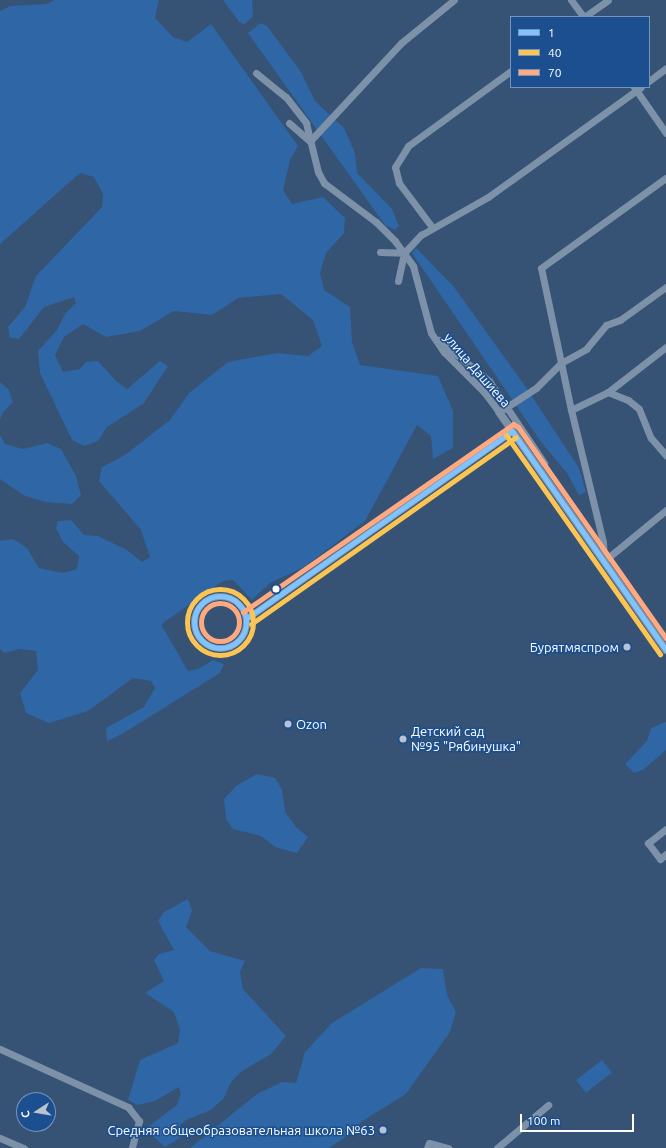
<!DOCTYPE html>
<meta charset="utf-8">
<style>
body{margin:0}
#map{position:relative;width:666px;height:1148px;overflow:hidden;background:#365274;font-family:Ubuntu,sans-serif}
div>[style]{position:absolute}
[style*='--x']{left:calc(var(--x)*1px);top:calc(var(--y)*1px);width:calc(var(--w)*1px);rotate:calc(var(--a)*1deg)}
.green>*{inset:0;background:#2f66a5;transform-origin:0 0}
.minor>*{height:7px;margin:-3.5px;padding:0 3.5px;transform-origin:3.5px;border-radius:3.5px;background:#7d92a8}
.minor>.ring{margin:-3.5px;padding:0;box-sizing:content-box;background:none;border:7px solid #7d92a8;border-radius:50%}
.tertiary>*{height:8px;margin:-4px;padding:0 4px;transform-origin:4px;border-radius:4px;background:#7d92a8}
.bus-1>*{height:5px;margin:-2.5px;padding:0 2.5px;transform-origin:2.5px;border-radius:2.5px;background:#80c4ff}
.bus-1>.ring{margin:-2.5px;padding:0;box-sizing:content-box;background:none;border:5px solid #80c4ff;border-radius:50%}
.bus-2>*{height:5px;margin:-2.5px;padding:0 2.5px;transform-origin:2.5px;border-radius:2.5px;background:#fcc553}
.bus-2>.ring{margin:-2.5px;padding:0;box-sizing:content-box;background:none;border:5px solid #fcc553;border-radius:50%}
.bus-3>*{height:5px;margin:-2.5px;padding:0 2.5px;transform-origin:2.5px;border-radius:2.5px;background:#ffa980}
.bus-3>.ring{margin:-2.5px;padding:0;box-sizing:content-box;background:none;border:5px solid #ffa980;border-radius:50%}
.dots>*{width:11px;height:11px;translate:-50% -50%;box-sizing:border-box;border:2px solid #1b4f8f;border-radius:50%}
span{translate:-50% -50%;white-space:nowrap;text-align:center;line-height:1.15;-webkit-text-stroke:3px #1b4f8f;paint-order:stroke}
.street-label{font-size:13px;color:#fff}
.poi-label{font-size:13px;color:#fff}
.right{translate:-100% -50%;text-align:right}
.left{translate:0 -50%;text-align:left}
.legend{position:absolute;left:510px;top:16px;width:140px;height:72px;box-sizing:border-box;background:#1b4f8f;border:1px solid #7695bc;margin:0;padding:5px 7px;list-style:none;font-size:12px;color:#fff}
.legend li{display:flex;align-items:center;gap:8px;height:20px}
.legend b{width:20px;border:1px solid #7695bc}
.north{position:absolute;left:16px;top:1092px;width:40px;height:40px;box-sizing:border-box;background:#1b4f8f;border:1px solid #7695bc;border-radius:50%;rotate:258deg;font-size:11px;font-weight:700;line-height:16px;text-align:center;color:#fff}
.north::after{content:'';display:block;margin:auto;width:14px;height:18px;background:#b9c2ce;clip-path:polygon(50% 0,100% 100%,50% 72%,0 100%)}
.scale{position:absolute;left:520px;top:1114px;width:114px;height:18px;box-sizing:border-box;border:2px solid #fff;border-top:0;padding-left:5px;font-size:12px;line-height:14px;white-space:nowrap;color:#fff;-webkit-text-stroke:3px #1b4f8f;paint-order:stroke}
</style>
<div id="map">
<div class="green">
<i style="clip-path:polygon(54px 0,159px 0,155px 18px,173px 37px,187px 42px,211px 24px,298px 146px,290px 160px,283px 190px,292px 204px,323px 197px,345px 218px,344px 233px,326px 253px,320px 273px,324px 290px,350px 307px,352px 342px,360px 365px,438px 376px,453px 411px,453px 448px,433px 459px,431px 436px,417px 425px,365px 521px,304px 567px,270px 583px,252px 600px,233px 580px,223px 581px,163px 623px,162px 626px,188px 671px,198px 669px,213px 660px,224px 664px,220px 673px,122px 734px,107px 741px,106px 728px,144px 707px,155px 688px,151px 681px,133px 678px,88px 711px,49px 723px,26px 713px,20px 693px,38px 670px,36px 651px,19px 649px,5px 653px,0 649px,0 541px,13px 539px,27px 548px,39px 568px,62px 573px,77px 569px,79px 556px,63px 542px,56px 528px,58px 521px,71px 520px,84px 535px,98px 536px,127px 550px,142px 562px,150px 557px,141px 530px,99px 481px,102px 467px,125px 455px,170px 420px,189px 393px,228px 362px,277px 353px,308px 356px,322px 346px,313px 320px,281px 294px,238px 298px,212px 315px,174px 311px,140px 331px,106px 337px,83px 324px,64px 337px,55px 355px,63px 372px,80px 369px,86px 362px,98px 361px,116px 381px,127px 389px,160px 361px,168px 366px,144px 403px,107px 427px,98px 441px,84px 446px,72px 440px,40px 373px,38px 351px,57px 330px,65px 314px,76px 303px,74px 297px,44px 307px,19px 339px,10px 338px,8px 327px,25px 307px,36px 276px,102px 207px,103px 194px,94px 177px,80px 173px,0 244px,0 11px,10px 6px,47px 4px)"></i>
<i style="clip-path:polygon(223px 0,252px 0,253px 16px,245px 24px,240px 23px)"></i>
<i style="clip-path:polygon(261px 23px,267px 26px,301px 72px,315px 101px,344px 128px,355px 153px,357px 173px,392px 209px,399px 226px,395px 230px,385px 225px,248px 33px)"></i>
<i style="clip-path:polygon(416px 248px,454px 287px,523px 383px,579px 468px,586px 492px,579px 495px,567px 473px,541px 442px,412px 253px)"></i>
<i style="clip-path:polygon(0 382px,9px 390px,13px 402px,3px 412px,0 420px)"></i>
<i style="clip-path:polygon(0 435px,5px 444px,23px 449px,47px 443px,61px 449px,76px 476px,81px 495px,72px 504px,45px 502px,23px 495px,0 479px)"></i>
<i style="clip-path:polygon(666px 722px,666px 750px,644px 769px,634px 773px,625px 764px,647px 741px,651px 728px)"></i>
<i style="clip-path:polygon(257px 774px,275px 778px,282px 789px,285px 812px,296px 827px,308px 837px,297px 853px,275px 847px,261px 836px,233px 829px,226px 819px,224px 799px,236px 786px)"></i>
<i style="clip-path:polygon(188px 899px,192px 911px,186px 927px,210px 951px,245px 961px,240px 972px,243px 989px,286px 1036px,271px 1054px,242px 1071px,231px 1082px,224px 1098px,211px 1110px,186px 1120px,180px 1125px,182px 1131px,180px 1138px,165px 1147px,145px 1129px,177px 1105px,181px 1094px,179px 1087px,155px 1101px,137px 1105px,128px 1100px,140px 1060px,178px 1043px,180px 1030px,174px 1012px,145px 993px,164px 981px,154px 960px,159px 954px,174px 950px,158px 921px,164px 912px)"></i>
<i style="clip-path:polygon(421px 968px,443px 969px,447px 995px,456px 1012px,450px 1032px,406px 1094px,361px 1122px,350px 1134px,329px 1148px,190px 1148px,257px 1094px,282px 1082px,296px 1083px,305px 1052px,332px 1023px)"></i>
<i style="left:602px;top:1060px;width:16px;height:33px;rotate:52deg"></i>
</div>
<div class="minor">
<i style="--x:571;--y:0;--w:21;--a:53"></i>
<i style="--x:584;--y:17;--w:29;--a:-35"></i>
<i style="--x:256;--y:73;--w:38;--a:39"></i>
<i style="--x:286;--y:97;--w:33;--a:52"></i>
<i style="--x:306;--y:123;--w:50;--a:76.2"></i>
<i style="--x:318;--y:172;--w:13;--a:61"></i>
<i style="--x:324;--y:183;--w:65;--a:36.9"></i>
<i style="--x:376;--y:222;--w:27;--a:45"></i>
<i style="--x:395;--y:241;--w:31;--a:54"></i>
<i style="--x:413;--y:266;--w:69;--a:75"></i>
<i style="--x:431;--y:333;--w:23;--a:56"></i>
<i style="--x:444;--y:352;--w:57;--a:45"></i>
<i style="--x:484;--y:392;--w:25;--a:53"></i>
<i style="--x:499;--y:412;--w:44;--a:-33"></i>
<i style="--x:536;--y:388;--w:35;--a:-45"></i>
<i style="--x:561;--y:363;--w:29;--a:-29"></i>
<i style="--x:586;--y:349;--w:31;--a:-50"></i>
<i style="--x:606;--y:325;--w:15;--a:-20"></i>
<i style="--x:620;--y:320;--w:57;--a:-35.7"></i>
<i style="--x:649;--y:81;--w:21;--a:-37"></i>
<i style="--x:634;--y:87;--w:56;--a:55.2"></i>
<i style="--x:289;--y:123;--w:28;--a:41"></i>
<i style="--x:310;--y:141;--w:134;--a:-47.1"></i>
<i style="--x:401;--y:43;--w:68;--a:-39.1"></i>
<i style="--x:432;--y:227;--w:55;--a:-126.9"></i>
<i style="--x:399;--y:183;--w:16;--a:-104"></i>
<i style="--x:395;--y:167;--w:25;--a:-58"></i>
<i style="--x:408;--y:146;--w:127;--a:-36.1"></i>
<i style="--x:380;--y:252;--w:24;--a:2"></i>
<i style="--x:398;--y:281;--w:29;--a:-78"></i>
<i style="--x:404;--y:253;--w:25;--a:-47"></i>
<i style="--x:421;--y:235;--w:77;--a:-29.6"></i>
<i style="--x:488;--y:197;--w:188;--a:-35.7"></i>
<i style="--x:439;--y:340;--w:65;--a:39.4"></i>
<i style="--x:489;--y:381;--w:99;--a:56.1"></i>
<i style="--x:608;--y:392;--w:22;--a:22"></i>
<i style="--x:628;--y:400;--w:14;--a:39"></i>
<i style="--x:639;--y:409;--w:31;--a:68"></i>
<i style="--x:651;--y:438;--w:23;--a:49"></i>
<i style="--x:571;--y:410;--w:41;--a:-25.9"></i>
<i style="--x:608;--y:392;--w:73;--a:-37.8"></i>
<i style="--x:604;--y:561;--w:19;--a:-93"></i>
<i style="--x:603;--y:542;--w:136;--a:-103.6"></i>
<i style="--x:571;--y:410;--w:145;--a:-101.9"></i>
<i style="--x:541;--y:268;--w:154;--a:-35.8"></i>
<i style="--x:604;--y:561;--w:80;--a:-39.4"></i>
<i class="ring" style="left:194px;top:596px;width:45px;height:45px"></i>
<i style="--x:247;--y:618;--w:324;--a:-35.2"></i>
<i style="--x:666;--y:829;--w:23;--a:142"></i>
<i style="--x:648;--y:843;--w:20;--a:53"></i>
<i style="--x:660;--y:859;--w:8;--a:-40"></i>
<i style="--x:0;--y:1049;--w:141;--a:24.4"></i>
<i style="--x:128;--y:1107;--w:18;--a:52"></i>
<i style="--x:139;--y:1121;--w:28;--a:105"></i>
<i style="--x:0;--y:1138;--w:26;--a:23"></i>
<i style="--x:427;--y:1148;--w:5;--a:-68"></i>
<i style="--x:429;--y:1143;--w:20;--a:15"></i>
<i style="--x:497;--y:1148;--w:67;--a:-40.1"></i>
</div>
<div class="tertiary">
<i style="--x:499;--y:412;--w:291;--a:54.9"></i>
</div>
<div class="bus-1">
<i style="--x:512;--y:431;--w:268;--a:54.9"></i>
<i class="ring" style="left:194px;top:596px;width:47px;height:47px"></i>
<i style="--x:247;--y:618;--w:324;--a:-35.2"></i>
</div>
<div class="bus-2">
<i style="--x:506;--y:435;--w:268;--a:54.9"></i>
<i class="ring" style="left:187px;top:589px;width:61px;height:61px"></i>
<i style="--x:251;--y:624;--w:324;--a:-35.2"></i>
</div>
<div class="bus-3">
<i class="ring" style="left:201px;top:603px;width:33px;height:33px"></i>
<i style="--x:243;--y:612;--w:329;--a:-34.8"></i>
<i style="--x:513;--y:424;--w:6;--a:31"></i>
<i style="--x:518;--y:427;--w:258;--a:55"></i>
</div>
<div class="dots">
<i style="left:276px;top:589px;background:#fff"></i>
<i style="left:627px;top:647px;background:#b9c2ce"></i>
<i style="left:288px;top:724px;background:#b9c2ce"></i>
<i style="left:403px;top:739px;background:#b9c2ce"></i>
<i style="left:383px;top:1130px;background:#b9c2ce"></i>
</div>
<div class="street-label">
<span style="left:477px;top:370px;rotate:49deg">улица Дашиева</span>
</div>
<div class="poi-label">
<span class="right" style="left:619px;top:647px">Бурятмяспром</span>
<span class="left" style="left:296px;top:724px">Ozon</span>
<span class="left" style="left:411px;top:739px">Детский сад<br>№95 "Рябинушка"</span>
<span class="right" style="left:375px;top:1130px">Средняя общеобразовательная школа №63</span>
</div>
<ul class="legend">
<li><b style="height:5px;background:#80c4ff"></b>1</li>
<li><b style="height:5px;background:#fcc553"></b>40</li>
<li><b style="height:5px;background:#ffa980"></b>70</li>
</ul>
<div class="north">С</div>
<div class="scale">100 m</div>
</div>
